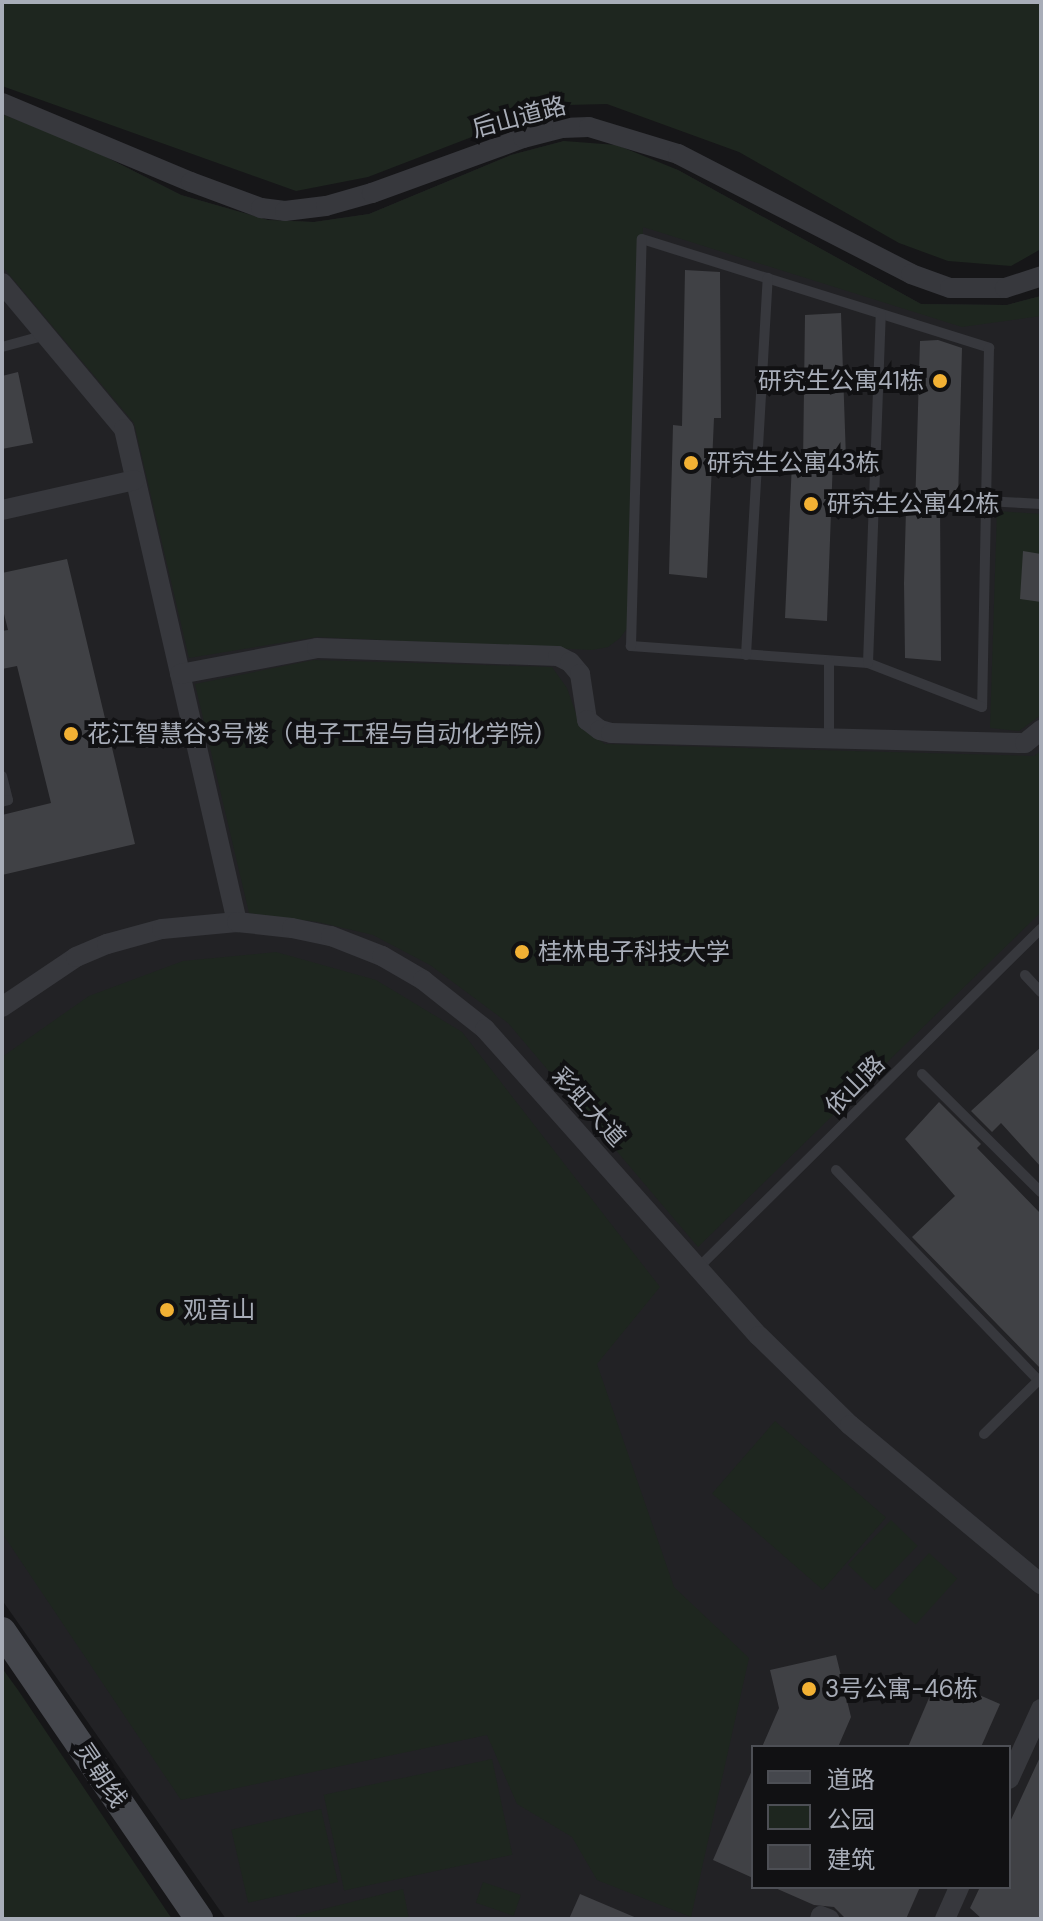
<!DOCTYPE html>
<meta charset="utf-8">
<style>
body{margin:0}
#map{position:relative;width:1043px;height:1921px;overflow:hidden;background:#161618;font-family:"DM Sans","Noto Sans SC",sans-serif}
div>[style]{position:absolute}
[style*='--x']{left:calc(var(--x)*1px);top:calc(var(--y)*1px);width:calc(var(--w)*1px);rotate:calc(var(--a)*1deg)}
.built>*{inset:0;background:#222225}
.green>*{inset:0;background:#1e261f;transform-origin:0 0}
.building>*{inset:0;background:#404145}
.lane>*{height:10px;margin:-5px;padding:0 5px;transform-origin:5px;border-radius:5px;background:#37383d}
.street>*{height:20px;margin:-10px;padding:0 10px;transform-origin:10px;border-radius:10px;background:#37383d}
.secondary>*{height:28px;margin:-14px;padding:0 14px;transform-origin:14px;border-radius:14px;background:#45474d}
.dots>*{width:22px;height:22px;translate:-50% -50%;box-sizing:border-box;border:4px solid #111113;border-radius:50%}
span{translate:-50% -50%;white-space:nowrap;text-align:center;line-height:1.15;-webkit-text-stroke:8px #111113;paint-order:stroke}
.street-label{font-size:24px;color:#a8adb8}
.poi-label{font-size:24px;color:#a8adb8}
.right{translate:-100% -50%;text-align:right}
.left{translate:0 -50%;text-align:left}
.frame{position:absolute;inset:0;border:4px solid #a8adb8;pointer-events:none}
.legend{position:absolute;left:751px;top:1745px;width:260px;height:144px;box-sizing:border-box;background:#111113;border:2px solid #4d4f55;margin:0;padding:10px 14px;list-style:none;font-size:24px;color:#a8adb8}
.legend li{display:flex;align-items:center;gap:16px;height:40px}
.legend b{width:40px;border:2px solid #4d4f55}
</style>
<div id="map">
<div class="built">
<i style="clip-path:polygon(evenodd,2px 114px,90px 149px,181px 195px,268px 220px,314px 222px,369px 214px,511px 155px,564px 141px,678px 170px,921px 304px,1007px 305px,1041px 296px,1041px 1919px,226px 1919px,2px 1600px,2px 114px,753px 1747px,1009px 1747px,1009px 1887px,753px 1887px,753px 1747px)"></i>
</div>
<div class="green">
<i style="clip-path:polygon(2px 2px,1041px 2px,1041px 249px,1011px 266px,948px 261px,899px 243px,739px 152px,607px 104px,567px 105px,516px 120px,368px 177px,296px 191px,2px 86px)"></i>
<i style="clip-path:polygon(2px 114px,90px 149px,181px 195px,268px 220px,314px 222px,369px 214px,511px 155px,564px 141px,617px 145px,678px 170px,921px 304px,1007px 305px,1041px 296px,1041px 316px,962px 327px,643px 227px,632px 622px,620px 638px,608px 647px,592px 650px,317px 637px,189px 658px,134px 423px,2px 266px)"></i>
<i style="clip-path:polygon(997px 511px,1041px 514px,1041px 715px,1019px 731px,990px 728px)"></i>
<i style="clip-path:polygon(314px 660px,552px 667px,567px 688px,581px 728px,605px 744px,1034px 756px,1041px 751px,1041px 912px,698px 1247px,508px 1023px,430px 965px,373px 935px,318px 922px,249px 913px,195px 684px)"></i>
<i style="clip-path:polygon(276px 952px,376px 980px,462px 1032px,660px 1287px,597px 1364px,674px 1587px,749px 1658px,691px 1917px,597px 1880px,572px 1837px,517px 1804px,487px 1735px,181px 1800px,2px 1533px,2px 1057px,89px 996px,183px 961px)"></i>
<i style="left:775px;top:1421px;width:147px;height:96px;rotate:41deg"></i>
<i style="left:891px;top:1520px;width:37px;height:62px;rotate:44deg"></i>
<i style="left:929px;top:1553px;width:38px;height:62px;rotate:42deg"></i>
<i style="clip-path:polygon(2px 1668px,18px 1690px,172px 1919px,2px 1919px)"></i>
<i style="left:492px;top:1759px;width:98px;height:172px;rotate:78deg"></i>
<i style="left:321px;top:1809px;width:75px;height:92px;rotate:77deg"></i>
<i style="left:483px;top:1882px;width:40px;height:22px;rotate:19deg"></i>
<i style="clip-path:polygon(403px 1889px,409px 1919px,297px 1919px,296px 1916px)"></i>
</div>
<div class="building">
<i style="clip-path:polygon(685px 270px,720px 272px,721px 418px,714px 418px,707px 578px,669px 574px,673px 425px,682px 426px)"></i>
<i style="clip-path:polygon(841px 313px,846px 459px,833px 459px,827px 621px,785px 618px,792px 462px,803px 463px,805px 315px)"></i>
<i style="clip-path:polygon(938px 340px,962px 348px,958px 499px,940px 500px,941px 661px,905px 658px,904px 583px,906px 509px,915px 509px,920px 341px)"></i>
<i style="clip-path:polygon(18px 372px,33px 443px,2px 449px,2px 376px)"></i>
<i style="clip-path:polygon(1023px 551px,1041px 554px,1041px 602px,1020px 599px)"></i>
<i style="clip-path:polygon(67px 559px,135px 844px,2px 875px,2px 815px,51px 803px,17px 666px,2px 669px,2px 631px,8px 630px,2px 606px,2px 573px)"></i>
<i style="clip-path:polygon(1041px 1047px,1041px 1167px,1001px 1123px,992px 1132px,971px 1111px)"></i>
<i style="clip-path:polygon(939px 1102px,981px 1144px,977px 1148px,1041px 1214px,1041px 1369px,912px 1237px,955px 1196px,905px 1139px)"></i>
<i style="clip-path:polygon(836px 1655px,851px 1717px,838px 1747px,762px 1747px,779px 1708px,770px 1670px)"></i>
<i style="clip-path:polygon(938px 1677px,1000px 1704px,981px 1747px,908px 1747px)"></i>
<i style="clip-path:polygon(1041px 1755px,1041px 1919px,982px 1919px,970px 1908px,980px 1887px,1009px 1887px,1009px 1824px)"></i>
<i style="clip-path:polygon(753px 1768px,753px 1878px,713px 1860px)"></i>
<i style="clip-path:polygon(773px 1887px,920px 1887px,906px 1919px,846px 1919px,834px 1907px,814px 1905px)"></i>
<i style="clip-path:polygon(580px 1894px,639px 1919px,569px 1919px)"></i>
</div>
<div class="lane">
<i style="--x:642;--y:239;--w:364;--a:17.4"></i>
<i style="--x:989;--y:348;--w:359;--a:91.1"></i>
<i style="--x:982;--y:707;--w:122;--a:-158.9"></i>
<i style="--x:868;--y:663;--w:238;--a:-175.9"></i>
<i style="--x:631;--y:646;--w:407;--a:-88.5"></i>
<i style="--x:2;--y:347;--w:46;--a:-15.3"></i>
<i style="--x:986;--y:501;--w:55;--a:3.1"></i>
<i style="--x:746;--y:655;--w:378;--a:-86.7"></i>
<i style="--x:868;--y:663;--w:349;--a:-87.9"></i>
<i style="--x:829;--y:738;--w:77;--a:-90"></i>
<i style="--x:2;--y:776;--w:25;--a:76"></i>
<i style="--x:8;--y:800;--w:6;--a:162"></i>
<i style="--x:1025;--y:975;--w:23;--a:47"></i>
<i style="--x:922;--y:1074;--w:168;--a:44.8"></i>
<i style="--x:836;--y:1170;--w:293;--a:46.1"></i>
<i style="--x:698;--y:1268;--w:482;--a:-44.7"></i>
<i style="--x:984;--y:1434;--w:80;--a:-44.5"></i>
</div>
<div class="street">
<i style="--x:2;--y:103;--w:205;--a:22.7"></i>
<i style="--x:191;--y:182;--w:75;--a:20.4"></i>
<i style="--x:261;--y:208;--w:24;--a:7"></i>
<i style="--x:285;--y:211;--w:41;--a:-7"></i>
<i style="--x:326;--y:206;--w:48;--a:-15.8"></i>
<i style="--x:372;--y:193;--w:161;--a:-20"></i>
<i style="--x:523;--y:138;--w:40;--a:-14.4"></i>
<i style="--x:562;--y:128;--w:27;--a:-2"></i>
<i style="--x:589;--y:127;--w:93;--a:16.9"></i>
<i style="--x:678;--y:154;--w:262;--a:27.2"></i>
<i style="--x:911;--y:274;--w:41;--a:19.7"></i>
<i style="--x:950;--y:288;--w:55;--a:0"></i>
<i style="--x:1005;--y:288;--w:38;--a:-18"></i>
<i style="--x:2;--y:283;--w:190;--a:50.1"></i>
<i style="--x:124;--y:429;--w:506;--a:77.09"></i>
<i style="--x:2;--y:510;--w:136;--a:-12.7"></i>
<i style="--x:180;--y:674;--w:139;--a:-10.7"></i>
<i style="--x:317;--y:648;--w:241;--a:1.9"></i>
<i style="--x:558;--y:656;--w:13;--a:27"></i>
<i style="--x:570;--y:662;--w:16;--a:50"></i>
<i style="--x:580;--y:674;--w:47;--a:81.3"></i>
<i style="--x:587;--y:720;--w:16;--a:38"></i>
<i style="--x:600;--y:730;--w:11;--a:15"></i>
<i style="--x:611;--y:733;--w:414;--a:1.4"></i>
<i style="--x:1025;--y:743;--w:21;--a:-39"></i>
<i style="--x:2;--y:1007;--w:89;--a:-34"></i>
<i style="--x:76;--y:957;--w:34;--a:-23"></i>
<i style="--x:107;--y:944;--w:57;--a:-15.3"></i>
<i style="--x:162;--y:929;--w:75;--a:-5.3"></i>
<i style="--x:237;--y:922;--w:55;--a:6.2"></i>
<i style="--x:292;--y:928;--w:40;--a:12"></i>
<i style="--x:331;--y:936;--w:55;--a:21.4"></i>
<i style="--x:382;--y:956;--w:48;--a:30.3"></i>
<i style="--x:423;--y:980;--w:79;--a:38.3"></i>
<i style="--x:485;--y:1029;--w:411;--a:48.3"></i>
<i style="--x:759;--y:1336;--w:127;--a:44.4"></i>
<i style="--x:850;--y:1425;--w:249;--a:39.8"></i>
<i style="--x:1009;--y:1779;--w:77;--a:-65.4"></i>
<i style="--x:820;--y:1919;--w:3;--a:-72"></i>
<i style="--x:821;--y:1916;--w:9;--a:21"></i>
<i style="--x:945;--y:1919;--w:35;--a:-66"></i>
</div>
<div class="secondary">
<i style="--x:2;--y:1631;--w:349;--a:55.6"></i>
</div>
<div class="dots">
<i style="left:940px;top:381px;background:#f2b134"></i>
<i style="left:691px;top:463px;background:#f2b134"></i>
<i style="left:811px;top:504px;background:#f2b134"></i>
<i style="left:71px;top:734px;background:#f2b134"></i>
<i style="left:522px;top:952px;background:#f2b134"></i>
<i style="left:167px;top:1310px;background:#f2b134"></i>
<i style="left:809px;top:1689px;background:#f2b134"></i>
</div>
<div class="street-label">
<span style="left:519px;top:117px;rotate:-15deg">后山道路</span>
<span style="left:855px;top:1085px;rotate:-45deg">依山路</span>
<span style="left:589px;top:1107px;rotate:48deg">彩虹大道</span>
<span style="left:101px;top:1775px;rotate:56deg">灵朝线</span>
</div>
<div class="poi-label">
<span class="right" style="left:924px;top:381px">研究生公寓41栋</span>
<span class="left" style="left:707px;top:463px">研究生公寓43栋</span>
<span class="left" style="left:827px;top:504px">研究生公寓42栋</span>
<span class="left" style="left:87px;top:734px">花江智慧谷3号楼（电子工程与自动化学院）</span>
<span class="left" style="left:538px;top:952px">桂林电子科技大学</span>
<span class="left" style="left:183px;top:1310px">观音山</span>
<span class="left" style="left:825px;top:1689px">3号公寓-46栋</span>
</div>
<div class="frame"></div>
<ul class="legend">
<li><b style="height:10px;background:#45474d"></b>道路</li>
<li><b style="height:22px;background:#1e261f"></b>公园</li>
<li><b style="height:22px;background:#404145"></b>建筑</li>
</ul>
</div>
